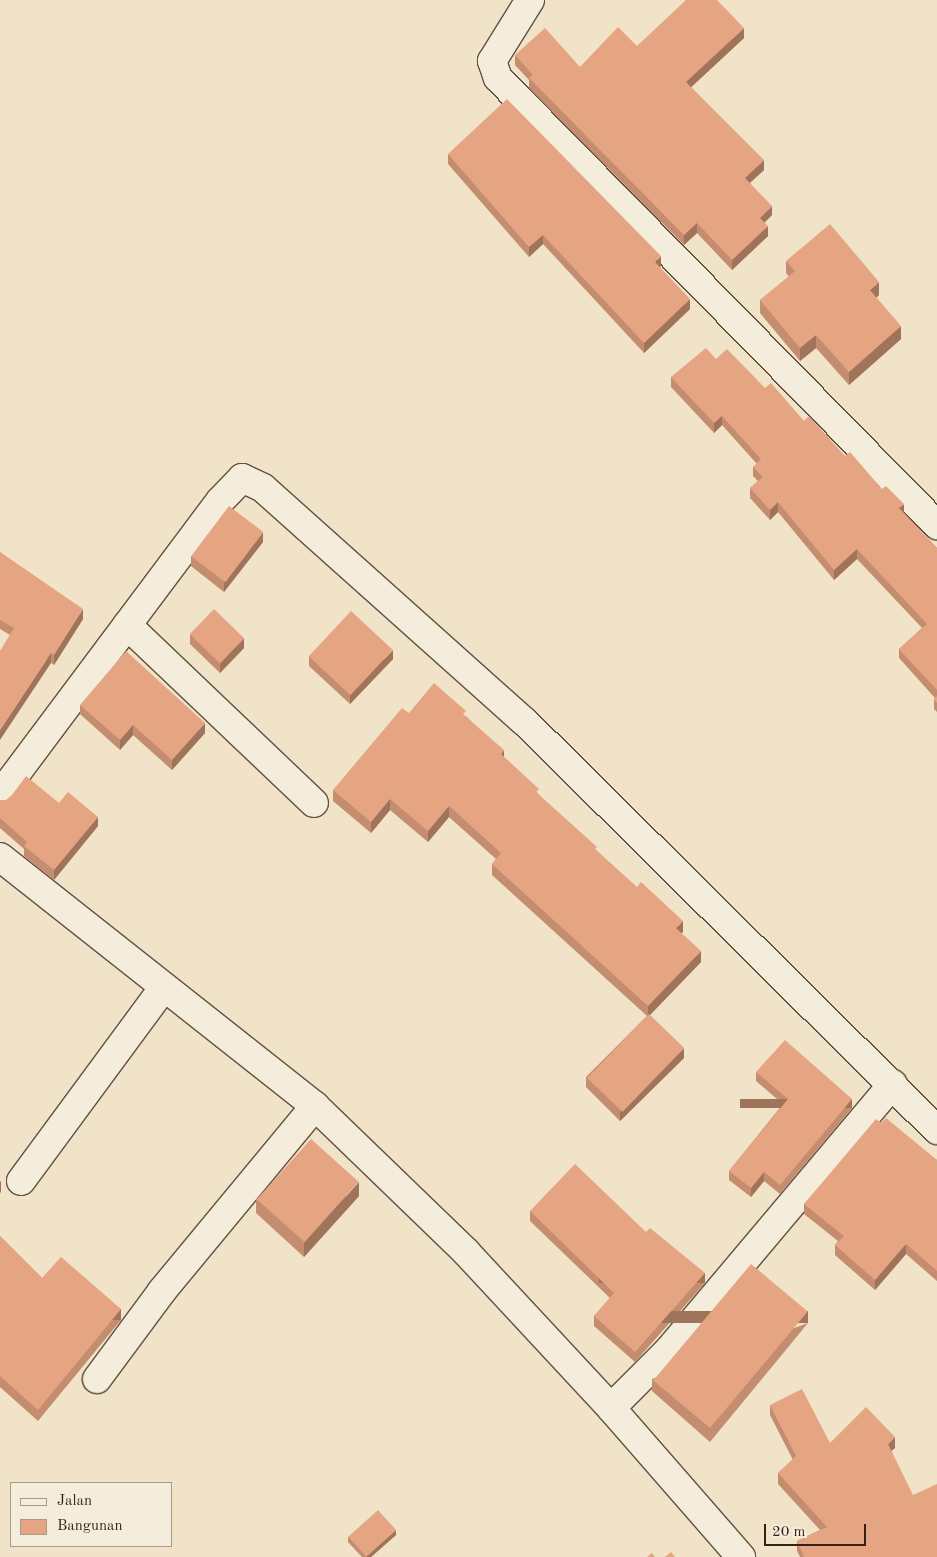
<!DOCTYPE html>
<style>
body{margin:0}
#map{position:relative;width:937px;height:1557px;overflow:hidden;background:#f0e3c7;font-family:"Old Standard TT",serif}
div>[style]{position:absolute}
[style*='--x']{left:calc(var(--x)*1px);top:calc(var(--y)*1px);width:calc(var(--w)*1px);rotate:calc(var(--a)*1deg)}
.roads{filter:drop-shadow(1px 0 #635144) drop-shadow(-1px 0 #635144) drop-shadow(0 1px #635144) drop-shadow(0 -1px #635144)}
.street>*{height:28px;margin:-14px;padding:0 14px;transform-origin:14px;border-radius:14px;background:#f5eddb}
.wall>*{inset:0;background:#c58d70}
.shaded-wall>*{inset:0;background:#a0735b;transform-origin:0 0}
.building>*{inset:0;background:#e5a482;transform-origin:0 0}
span{translate:-50% -50%;white-space:nowrap;text-align:center;line-height:1.15;-webkit-text-stroke:4.5px #f5eddb;paint-order:stroke}
.legend{position:absolute;left:10px;top:1482px;width:162px;height:65px;box-sizing:border-box;background:#f5eddb;border:1px solid #a89b8d;margin:0;padding:6px 9px;list-style:none;font-size:15px;color:#342018}
.legend li{display:flex;align-items:center;gap:10px;height:25px}
.legend b{width:25px;border:1px solid #a89b8d}
.scale{position:absolute;left:764px;top:1524px;width:102px;height:22px;box-sizing:border-box;border:2px solid #342018;border-top:0;padding-left:6px;font-size:15px;line-height:18px;white-space:nowrap;color:#342018;-webkit-text-stroke:4px #f5eddb;paint-order:stroke}
</style>
<div id="map">
<div class="roads">
<div class="street">
<i style="--x:530;--y:0;--w:72;--a:121.9"></i>
<i style="--x:492;--y:61;--w:18;--a:71"></i>
<i style="--x:498;--y:78;--w:627;--a:45.52"></i>
<i style="--x:127;--y:625;--w:258;--a:43.6"></i>
<i style="--x:0;--y:795;--w:367;--a:-53.2"></i>
<i style="--x:220;--y:501;--w:32;--a:-46"></i>
<i style="--x:242;--y:478;--w:23;--a:25"></i>
<i style="--x:263;--y:488;--w:351;--a:41.8"></i>
<i style="--x:525;--y:722;--w:580;--a:44.72"></i>
<i style="--x:0;--y:857;--w:402;--a:38.3"></i>
<i style="--x:315;--y:1106;--w:210;--a:44"></i>
<i style="--x:466;--y:1252;--w:213;--a:47.1"></i>
<i style="--x:611;--y:1408;--w:198;--a:48.9"></i>
<i style="--x:21;--y:1181;--w:241;--a:-53.6"></i>
<i style="--x:97;--y:1379;--w:109;--a:-53.5"></i>
<i style="--x:162;--y:1291;--w:240;--a:-50.4"></i>
<i style="--x:611;--y:1408;--w:81;--a:-45"></i>
<i style="--x:668;--y:1351;--w:349;--a:-49.9"></i>
</div>
</div>
<div class="wall">
<i style="clip-path:polygon(744px 38px,691px 87px,764px 170px,750px 183px,772px 215px,764px 223px,768px 236px,732px 270px,697px 233px,684px 245px,529px 88px,529px 80px,515px 65px,515px 55px,580px 67px,637px 46px)"></i>
<i style="clip-path:polygon(448px 154px,661px 266px,659px 268px,690px 309px,644px 353px,543px 244px,529px 257px,448px 164px)"></i>
<i style="clip-path:polygon(786px 261px,879px 295px,876px 298px,901px 339px,849px 385px,816px 348px,800px 361px,760px 313px,760px 300px,789px 277px,786px 273px)"></i>
<i style="clip-path:polygon(716px 359px,765px 388px,804px 421px,845px 456px,904px 513px,937px 548px,937px 712px,934px 709px,934px 699px,935px 698px,899px 658px,899px 649px,922px 628px,857px 559px,834px 580px,778px 512px,770px 520px,750px 498px,750px 488px,758px 481px,753px 476px,753px 467px,757px 464px,722px 425px,714px 433px,671px 387px,671px 377px)"></i>
<i style="clip-path:polygon(263px 542px,224px 592px,191px 566px,191px 556px)"></i>
<i style="clip-path:polygon(0 552px,83px 619px,54px 665px,10px 635px,0 629px)"></i>
<i style="clip-path:polygon(190px 634px,244px 648px,220px 673px,190px 644px)"></i>
<i style="clip-path:polygon(309px 656px,393px 659px,350px 704px,309px 666px)"></i>
<i style="clip-path:polygon(80px 705px,205px 733px,172px 770px,133px 735px,120px 750px,80px 714px)"></i>
<i style="clip-path:polygon(409px 713px,466px 716px,539px 795px,597px 851px,683px 932px,681px 933px,701px 962px,650px 1015px,684px 1058px,620px 1121px,586px 1087px,586px 1077px,647px 1016px,492px 875px,492px 864px,496px 859px,449px 817px,428px 842px,390px 810px,371px 833px,333px 801px,333px 790px)"></i>
<i style="clip-path:polygon(0 800px,59px 803px,98px 826px,54px 880px,24px 856px,24px 849px,0 828px)"></i>
<i style="clip-path:polygon(756px 1072px,852px 1108px,780px 1194px,764px 1181px,751px 1197px,729px 1180px,729px 1171px,783px 1104px,756px 1081px)"></i>
<i style="clip-path:polygon(881px 1123px,937px 1160px,937px 1281px,906px 1254px,875px 1290px,835px 1255px,835px 1245px,838px 1241px,804px 1214px,804px 1204px)"></i>
<i style="clip-path:polygon(359px 1196px,304px 1257px,256px 1213px,256px 1199px)"></i>
<i style="clip-path:polygon(530px 1211px,646px 1232px,705px 1283px,635px 1362px,594px 1326px,594px 1316px,610px 1298px,530px 1221px)"></i>
<i style="clip-path:polygon(0 1236px,42px 1278px,121px 1320px,38px 1421px,0 1387px)"></i>
<i style="clip-path:polygon(808px 1323px,710px 1442px,652px 1391px,652px 1379px)"></i>
<i style="clip-path:polygon(770px 1405px,830px 1443px,895px 1448px,891px 1451px,937px 1557px,800px 1557px,797px 1551px,797px 1541px,820px 1530px,778px 1484px,778px 1473px,793px 1460px,770px 1415px)"></i>
<i style="clip-path:polygon(396px 1535px,371px 1557px,362px 1557px,348px 1542px,348px 1537px)"></i>
</div>
<div class="shaded-wall">
<i style="clip-path:polygon(744px 28px,744px 38px,686px 92px,686px 82px)"></i>
<i style="clip-path:polygon(764px 160px,764px 170px,745px 187px,745px 178px)"></i>
<i style="clip-path:polygon(772px 206px,772px 215px,760px 227px,760px 218px)"></i>
<i style="clip-path:polygon(697px 223px,697px 233px,684px 245px,684px 235px)"></i>
<i style="clip-path:polygon(768px 226px,768px 236px,732px 270px,732px 260px)"></i>
<i style="clip-path:polygon(543px 235px,543px 244px,529px 257px,529px 247px)"></i>
<i style="clip-path:polygon(661px 256px,661px 266px,655px 272px,655px 262px)"></i>
<i style="clip-path:polygon(879px 282px,879px 295px,870px 303px,870px 290px)"></i>
<i style="clip-path:polygon(690px 299px,690px 309px,644px 353px,644px 343px)"></i>
<i style="clip-path:polygon(901px 326px,901px 339px,849px 385px,849px 372px)"></i>
<i style="clip-path:polygon(816px 335px,816px 348px,800px 361px,800px 348px)"></i>
<i style="clip-path:polygon(722px 416px,722px 425px,714px 433px,714px 423px)"></i>
<i style="clip-path:polygon(778px 502px,778px 512px,770px 520px,770px 510px)"></i>
<i style="clip-path:polygon(904px 504px,904px 514px,899px 508px)"></i>
<i style="clip-path:polygon(263px 532px,263px 542px,224px 592px,224px 582px)"></i>
<i style="clip-path:polygon(857px 549px,857px 559px,834px 580px,834px 570px)"></i>
<i style="clip-path:polygon(83px 609px,83px 619px,54px 665px,54px 655px)"></i>
<i style="clip-path:polygon(244px 638px,244px 648px,220px 673px,220px 664px)"></i>
<i style="clip-path:polygon(393px 650px,393px 659px,350px 704px,350px 695px)"></i>
<i style="clip-path:polygon(51px 653px,51px 663px,0 740px,0 730px)"></i>
<i style="clip-path:polygon(205px 723px,205px 733px,172px 770px,172px 760px)"></i>
<i style="clip-path:polygon(133px 725px,133px 735px,120px 750px,120px 740px)"></i>
<i style="clip-path:polygon(504px 750px,504px 761px,501px 754px)"></i>
<i style="clip-path:polygon(390px 799px,390px 810px,371px 833px,371px 822px)"></i>
<i style="clip-path:polygon(449px 806px,449px 817px,428px 842px,428px 831px)"></i>
<i style="clip-path:polygon(98px 817px,98px 826px,54px 880px,54px 870px)"></i>
<i style="clip-path:polygon(683px 921px,683px 932px,676px 939px,676px 928px)"></i>
<i style="clip-path:polygon(701px 951px,701px 962px,648px 1017px,648px 1006px)"></i>
<i style="clip-path:polygon(684px 1048px,684px 1058px,620px 1121px,620px 1112px)"></i>
<i style="left:852px;top:1099px;width:9px;height:112px;rotate:90deg"></i>
<i style="clip-path:polygon(764px 1172px,764px 1181px,751px 1197px,751px 1188px)"></i>
<i style="clip-path:polygon(1px 1181px,1px 1192px,0 1193px,0 1182px)"></i>
<i style="clip-path:polygon(359px 1182px,359px 1196px,304px 1257px,304px 1243px)"></i>
<i style="clip-path:polygon(906px 1244px,906px 1254px,875px 1290px,875px 1280px)"></i>
<i style="left:705px;top:1273px;width:10px;height:106px;rotate:90deg"></i>
<i style="left:121px;top:1309px;width:11px;height:131px;rotate:90deg"></i>
<i style="left:808px;top:1311px;width:12px;height:154px;rotate:90deg"></i>
<i style="clip-path:polygon(895px 1437px,895px 1448px,888px 1454px,888px 1444px)"></i>
<i style="clip-path:polygon(396px 1530px,396px 1535px,371px 1557px,366px 1557px)"></i>
</div>
<div class="building">
<i style="clip-path:polygon(686px 0,717px 0,744px 28px,686px 82px,764px 160px,745px 178px,772px 206px,760px 218px,768px 226px,732px 260px,697px 223px,684px 235px,529px 78px,533px 75px,515px 55px,545px 28px,580px 67px,618px 27px,637px 46px)"></i>
<i style="clip-path:polygon(507px 99px,661px 256px,655px 262px,690px 299px,644px 343px,543px 235px,529px 247px,448px 154px)"></i>
<i style="clip-path:polygon(830px 224px,879px 282px,870px 290px,901px 326px,849px 372px,816px 335px,800px 348px,760px 300px,795px 271px,786px 261px)"></i>
<i style="clip-path:polygon(706px 348px,716px 359px,727px 349px,765px 388px,771px 383px,804px 421px,809px 416px,845px 456px,850px 452px,882px 489px,886px 486px,904px 504px,899px 508px,937px 548px,937px 690px,899px 649px,927px 624px,857px 549px,834px 570px,778px 502px,770px 510px,750px 488px,763px 477px,753px 467px,761px 459px,722px 416px,714px 423px,671px 377px)"></i>
<i style="left:229px;top:506px;width:43px;height:63px;rotate:37deg"></i>
<i style="clip-path:polygon(0 552px,83px 609px,54px 655px,51px 653px,0 730px,0 651px,14px 628px,0 620px)"></i>
<i style="left:214px;top:609px;width:42px;height:35px;rotate:44deg"></i>
<i style="left:351px;top:611px;width:57px;height:62px;rotate:43deg"></i>
<i style="clip-path:polygon(126px 651px,205px 723px,172px 760px,133px 725px,120px 740px,80px 705px)"></i>
<i style="clip-path:polygon(434px 683px,466px 711px,463px 714px,504px 750px,501px 754px,539px 789px,536px 792px,597px 847px,595px 849px,637px 887px,641px 882px,683px 921px,676px 928px,701px 951px,648px 1006px,492px 864px,501px 853px,449px 806px,428px 831px,390px 799px,371px 822px,333px 790px,402px 708px,409px 713px)"></i>
<i style="clip-path:polygon(937px 696px,937px 703px,934px 699px)"></i>
<i style="clip-path:polygon(26px 776px,59px 803px,68px 792px,98px 817px,54px 870px,24px 846px,27px 842px,0 818px,0 800px,6px 800px,12px 795px)"></i>
<i style="left:649px;top:1014px;width:49px;height:89px;rotate:44deg"></i>
<i style="clip-path:polygon(785px 1040px,852px 1099px,780px 1185px,764px 1172px,751px 1188px,729px 1171px,788px 1099px,756px 1072px)"></i>
<i style="clip-path:polygon(886px 1118px,937px 1160px,937px 1271px,906px 1244px,875px 1280px,835px 1245px,844px 1236px,804px 1204px,876px 1119px,881px 1123px)"></i>
<i style="left:311px;top:1139px;width:64px;height:81px;rotate:42deg"></i>
<i style="clip-path:polygon(575px 1164px,646px 1232px,650px 1228px,705px 1273px,635px 1352px,594px 1316px,614px 1293px,530px 1211px)"></i>
<i style="clip-path:polygon(0 1236px,42px 1278px,61px 1257px,121px 1309px,38px 1410px,0 1376px)"></i>
<i style="left:751px;top:1264px;width:74px;height:152px;rotate:40deg"></i>
<i style="clip-path:polygon(802px 1389px,830px 1443px,866px 1407px,895px 1437px,888px 1444px,913px 1495px,937px 1484px,937px 1557px,804px 1557px,797px 1541px,827px 1527px,778px 1473px,796px 1456px,770px 1405px)"></i>
<i style="left:378px;top:1510px;width:27px;height:40px;rotate:48deg"></i>
<i style="clip-path:polygon(671px 1552px,675px 1557px,665px 1557px)"></i>
<i style="clip-path:polygon(652px 1553px,655px 1557px,647px 1557px)"></i>
</div>
<ul class="legend">
<li><b style="height:6px;background:#f5eddb"></b>Jalan</li>
<li><b style="height:14px;background:#e5a482"></b>Bangunan</li>
</ul>
<div class="scale">20 m</div>
</div>
